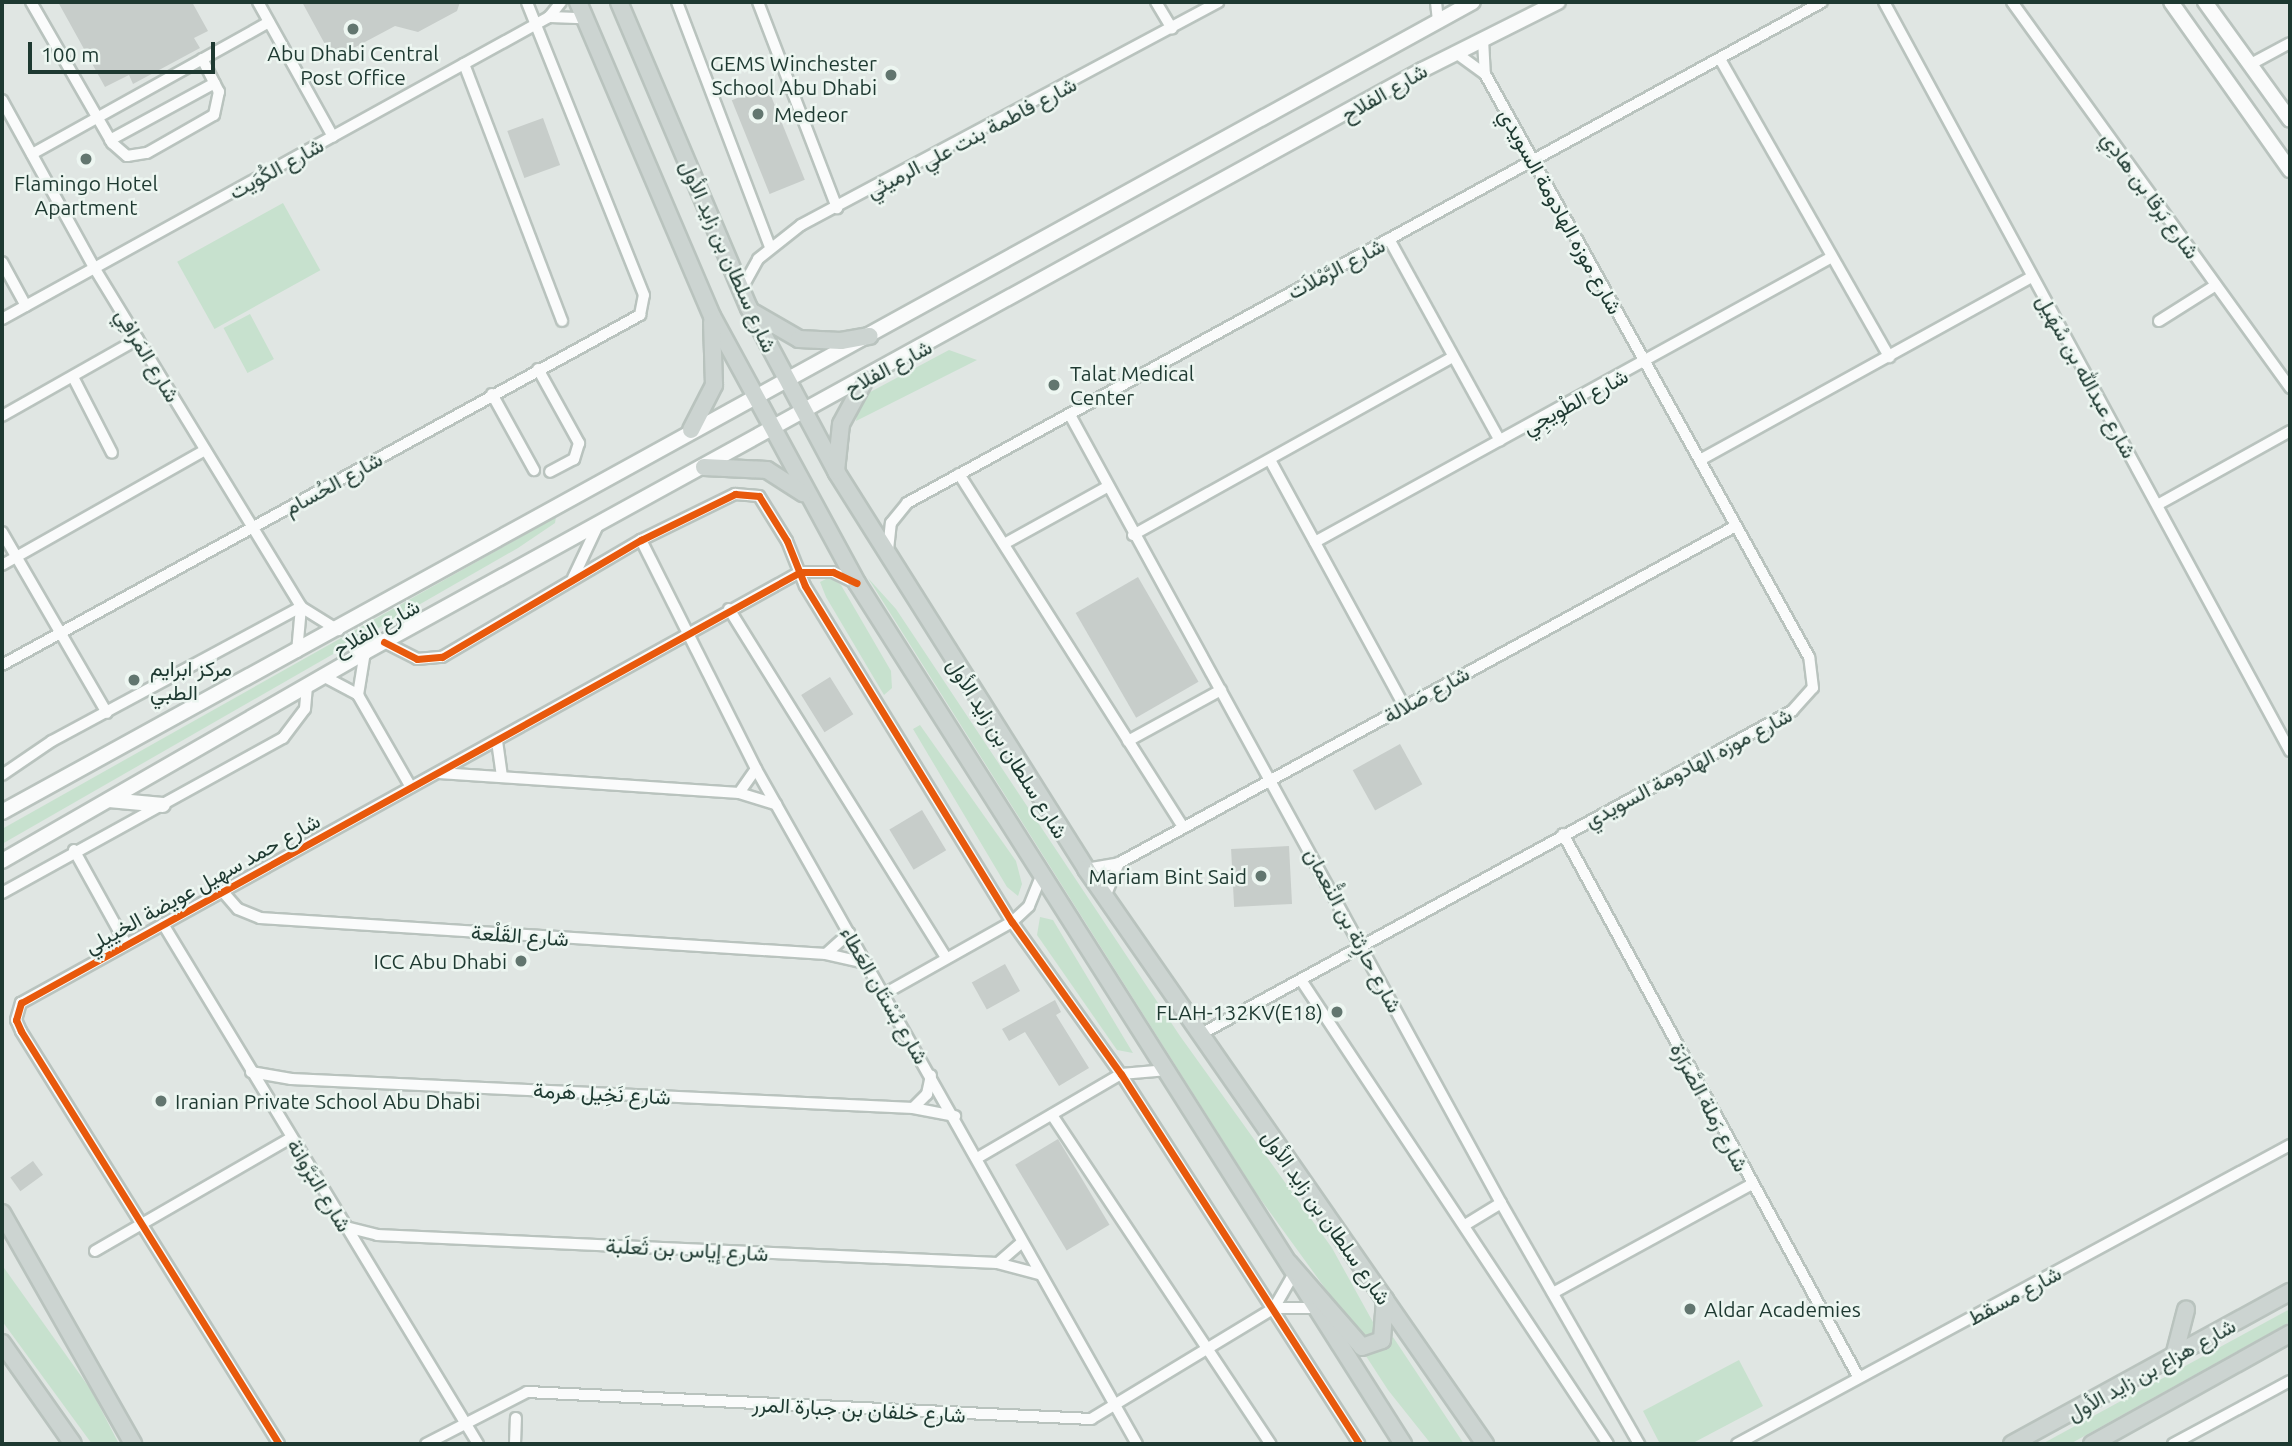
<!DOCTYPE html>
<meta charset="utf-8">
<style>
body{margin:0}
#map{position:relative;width:2292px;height:1446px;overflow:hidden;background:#e0e6e3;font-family:Ubuntu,Vazirmatn,sans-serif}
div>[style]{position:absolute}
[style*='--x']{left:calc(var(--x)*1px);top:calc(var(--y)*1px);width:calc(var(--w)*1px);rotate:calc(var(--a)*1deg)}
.green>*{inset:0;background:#c7e1ce;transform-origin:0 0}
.building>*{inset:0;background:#c7cdca;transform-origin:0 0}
.roads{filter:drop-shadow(2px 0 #b9c3be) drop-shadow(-2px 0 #b9c3be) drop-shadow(0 2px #b9c3be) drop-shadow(0 -2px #b9c3be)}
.street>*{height:10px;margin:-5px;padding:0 5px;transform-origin:5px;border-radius:5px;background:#fafbfb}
.secondary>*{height:14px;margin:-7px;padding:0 7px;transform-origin:7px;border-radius:7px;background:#fafbfb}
.primary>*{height:16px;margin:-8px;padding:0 8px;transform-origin:8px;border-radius:8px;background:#ccd4d1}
.cycleway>*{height:7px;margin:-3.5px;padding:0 3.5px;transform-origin:3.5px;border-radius:3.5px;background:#e8590c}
.dots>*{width:19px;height:19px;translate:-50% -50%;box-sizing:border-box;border:4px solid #edf6f1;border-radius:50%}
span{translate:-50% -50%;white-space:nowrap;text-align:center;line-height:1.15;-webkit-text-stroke:5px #edf6f1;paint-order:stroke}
.poi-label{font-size:21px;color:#1e3931}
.right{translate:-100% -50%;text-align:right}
.left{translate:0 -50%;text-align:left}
.street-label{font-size:21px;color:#1e3931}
.frame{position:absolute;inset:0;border:4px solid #1e3931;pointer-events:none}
.scale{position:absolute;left:28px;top:42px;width:187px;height:32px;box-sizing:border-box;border:4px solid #1e3931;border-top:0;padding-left:9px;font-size:21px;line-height:24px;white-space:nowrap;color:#1e3931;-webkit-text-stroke:5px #edf6f1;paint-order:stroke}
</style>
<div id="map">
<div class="green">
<i style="left:283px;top:203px;width:77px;height:121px;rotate:61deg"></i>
<i style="left:250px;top:314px;width:51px;height:30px;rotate:62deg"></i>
<i style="clip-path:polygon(949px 350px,977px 360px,856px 421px,859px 398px)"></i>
<i style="clip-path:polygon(556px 517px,555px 523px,518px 548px,2px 844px,2px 829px)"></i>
<i style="clip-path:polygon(830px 577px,841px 585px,891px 671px,892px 688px,884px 695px,826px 597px,820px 582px)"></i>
<i style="clip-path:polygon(868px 578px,896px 609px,1180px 1036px,1332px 1248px,1379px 1333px,1364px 1339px,1359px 1335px,1256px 1193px)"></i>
<i style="clip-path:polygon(920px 725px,1016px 861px,1022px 884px,1018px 896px,1007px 887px,913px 729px)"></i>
<i style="clip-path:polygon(1040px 917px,1053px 920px,1133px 1053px,1117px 1050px,1037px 935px)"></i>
<i style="clip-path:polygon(2px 1265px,91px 1390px,119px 1444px,92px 1444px,2px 1321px)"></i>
<i style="clip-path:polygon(2290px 1309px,2290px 1322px,2070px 1444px,2042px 1444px)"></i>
<i style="clip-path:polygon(1393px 1337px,1464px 1444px,1431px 1444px,1388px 1390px,1364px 1353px,1380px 1350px)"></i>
<i style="clip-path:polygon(1739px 1360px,1763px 1406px,1691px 1444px,1660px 1444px,1643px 1411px)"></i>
</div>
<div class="building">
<i style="clip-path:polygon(58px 2px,192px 2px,208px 31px,194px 38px,200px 48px,133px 84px,129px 75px,105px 87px)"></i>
<i style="clip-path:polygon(302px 2px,460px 2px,457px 11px,418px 32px,395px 26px,333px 59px)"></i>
<i style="left:767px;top:86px;width:101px;height:38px;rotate:68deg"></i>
<i style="left:543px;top:118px;width:50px;height:38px;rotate:70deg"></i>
<i style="left:1138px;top:577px;width:121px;height:72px;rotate:60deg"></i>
<i style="left:830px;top:677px;width:44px;height:34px;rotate:58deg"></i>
<i style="left:1400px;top:744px;width:46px;height:54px;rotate:61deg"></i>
<i style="left:922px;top:810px;width:47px;height:38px;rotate:59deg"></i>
<i style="left:1289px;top:846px;width:58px;height:58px;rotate:87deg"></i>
<i style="left:1005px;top:964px;width:31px;height:38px;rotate:61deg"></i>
<i style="clip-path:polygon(1055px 1000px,1061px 1012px,1056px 1015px,1089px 1068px,1059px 1086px,1025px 1032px,1009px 1041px,1002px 1029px)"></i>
<i style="left:1058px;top:1139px;width:100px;height:50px;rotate:59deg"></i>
<i style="left:33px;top:1161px;width:17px;height:28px;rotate:54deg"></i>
</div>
<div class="roads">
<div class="street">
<i style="--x:31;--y:2;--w:163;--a:60.1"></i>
<i style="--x:112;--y:143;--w:20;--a:41"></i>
<i style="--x:127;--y:156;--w:20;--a:-9"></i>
<i style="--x:147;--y:153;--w:77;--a:-29.6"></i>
<i style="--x:214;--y:115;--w:24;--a:-78"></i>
<i style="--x:219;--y:92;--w:37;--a:-117"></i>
<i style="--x:258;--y:2;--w:154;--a:60.9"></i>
<i style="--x:677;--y:2;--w:262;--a:69.2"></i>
<i style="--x:758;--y:2;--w:221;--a:69"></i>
<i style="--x:1156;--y:2;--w:31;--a:59"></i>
<i style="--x:1436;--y:2;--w:18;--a:84"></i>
<i style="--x:1884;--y:2;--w:852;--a:61.54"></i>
<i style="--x:2012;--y:2;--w:476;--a:54.2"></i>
<i style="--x:549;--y:17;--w:35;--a:2"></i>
<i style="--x:1483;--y:39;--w:35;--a:87"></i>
<i style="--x:1720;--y:59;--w:343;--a:60.4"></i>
<i style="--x:464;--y:64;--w:275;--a:69.1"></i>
<i style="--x:2251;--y:64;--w:44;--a:-28.3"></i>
<i style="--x:2;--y:100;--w:193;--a:61.2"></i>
<i style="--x:95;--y:269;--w:396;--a:58.6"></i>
<i style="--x:301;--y:607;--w:44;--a:31.9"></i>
<i style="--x:110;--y:140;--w:119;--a:-28.5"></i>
<i style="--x:32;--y:154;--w:271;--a:-29.1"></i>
<i style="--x:1389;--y:239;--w:230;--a:61.2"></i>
<i style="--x:2;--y:262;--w:50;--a:61.4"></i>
<i style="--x:741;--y:290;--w:35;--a:-61"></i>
<i style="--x:758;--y:259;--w:55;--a:-38.3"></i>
<i style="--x:801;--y:225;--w:473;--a:-28.1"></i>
<i style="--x:2;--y:319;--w:625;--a:-28.9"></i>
<i style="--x:549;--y:17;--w:19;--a:-51"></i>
<i style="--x:2159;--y:321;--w:67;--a:-32.3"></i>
<i style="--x:538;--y:369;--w:85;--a:61"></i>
<i style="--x:579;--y:443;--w:17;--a:107"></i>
<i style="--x:574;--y:459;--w:27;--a:152"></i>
<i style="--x:73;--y:377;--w:85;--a:62.8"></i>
<i style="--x:492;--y:394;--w:87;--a:61.1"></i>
<i style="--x:1070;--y:415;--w:898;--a:61.32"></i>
<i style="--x:1501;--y:1203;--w:278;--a:60.2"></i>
<i style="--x:2;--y:416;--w:156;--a:-29.5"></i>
<i style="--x:1270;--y:460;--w:280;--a:61.4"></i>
<i style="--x:1700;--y:460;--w:379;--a:-28.9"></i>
<i style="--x:959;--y:474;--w:418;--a:57.6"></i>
<i style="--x:2159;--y:504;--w:150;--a:-29.1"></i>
<i style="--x:2;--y:532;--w:209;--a:59.9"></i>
<i style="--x:1133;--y:535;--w:366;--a:-29.1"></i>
<i style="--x:641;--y:540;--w:256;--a:63.3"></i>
<i style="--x:756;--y:769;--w:775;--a:60.56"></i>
<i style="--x:1315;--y:542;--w:590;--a:-28.87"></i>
<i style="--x:1004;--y:544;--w:118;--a:-29"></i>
<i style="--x:888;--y:550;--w:27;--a:-84"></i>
<i style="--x:891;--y:523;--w:26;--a:-51"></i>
<i style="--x:907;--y:503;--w:1043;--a:-28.7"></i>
<i style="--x:2;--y:565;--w:233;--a:-29.5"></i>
<i style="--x:573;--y:578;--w:59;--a:-64.7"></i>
<i style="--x:729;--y:609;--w:411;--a:58.1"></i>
<i style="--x:384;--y:642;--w:37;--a:27"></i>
<i style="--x:417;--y:659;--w:25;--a:-5"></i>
<i style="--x:442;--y:657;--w:231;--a:-30.5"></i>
<i style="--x:641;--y:540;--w:105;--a:-26.1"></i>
<i style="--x:735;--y:494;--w:24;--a:5"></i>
<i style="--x:759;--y:496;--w:53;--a:58.1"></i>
<i style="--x:787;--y:541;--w:48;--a:68.2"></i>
<i style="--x:805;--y:586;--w:395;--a:58.4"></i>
<i style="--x:1012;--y:922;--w:187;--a:54.4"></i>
<i style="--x:1121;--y:1074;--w:440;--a:57.2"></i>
<i style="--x:297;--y:652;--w:45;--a:-84.9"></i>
<i style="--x:2;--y:665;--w:728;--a:-28.75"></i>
<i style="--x:640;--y:315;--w:20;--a:-79"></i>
<i style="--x:644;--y:295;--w:315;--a:-111.8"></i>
<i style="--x:323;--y:676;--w:40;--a:28"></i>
<i style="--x:358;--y:695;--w:106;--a:60.1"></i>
<i style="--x:358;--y:695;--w:44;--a:-80.8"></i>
<i style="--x:497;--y:741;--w:36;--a:82"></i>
<i style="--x:1128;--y:741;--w:106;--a:-28.7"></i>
<i style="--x:439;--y:773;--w:301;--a:3.8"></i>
<i style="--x:739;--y:793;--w:39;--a:17"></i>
<i style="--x:2;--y:775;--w:60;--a:-34.2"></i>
<i style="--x:52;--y:741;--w:283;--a:-28.3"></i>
<i style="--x:739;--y:793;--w:29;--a:-55"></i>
<i style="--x:1563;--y:834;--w:619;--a:61.45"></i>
<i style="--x:74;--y:850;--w:107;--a:61"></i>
<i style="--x:1086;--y:869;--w:34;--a:-10"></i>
<i style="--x:1119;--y:863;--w:701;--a:-28.65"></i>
<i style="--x:2;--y:893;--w:321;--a:-28.9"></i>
<i style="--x:283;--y:738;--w:36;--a:-53"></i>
<i style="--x:305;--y:709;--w:25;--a:-85"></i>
<i style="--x:224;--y:893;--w:21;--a:49"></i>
<i style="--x:238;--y:909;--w:24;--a:22"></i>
<i style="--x:260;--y:918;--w:567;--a:3.64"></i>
<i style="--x:826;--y:954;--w:41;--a:12.7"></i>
<i style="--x:1105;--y:897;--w:37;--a:-68"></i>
<i style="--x:163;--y:924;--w:608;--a:58.79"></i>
<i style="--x:827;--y:953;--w:30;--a:-42"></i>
<i style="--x:1301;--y:980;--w:556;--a:56.51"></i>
<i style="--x:884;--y:994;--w:147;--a:-29.4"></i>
<i style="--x:1012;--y:922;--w:23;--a:-43"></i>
<i style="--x:1029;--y:906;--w:35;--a:-68"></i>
<i style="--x:1201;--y:1034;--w:674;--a:-28.66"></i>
<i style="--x:1792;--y:711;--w:31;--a:-48"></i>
<i style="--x:1813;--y:688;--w:31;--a:-97"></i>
<i style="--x:1809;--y:657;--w:667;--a:-119.06"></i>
<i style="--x:1485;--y:74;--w:36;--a:-144"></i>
<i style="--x:251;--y:1072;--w:41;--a:9.9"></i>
<i style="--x:291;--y:1079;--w:623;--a:2.67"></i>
<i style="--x:913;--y:1108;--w:43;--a:10.8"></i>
<i style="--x:913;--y:1108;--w:20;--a:-45"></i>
<i style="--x:927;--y:1094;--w:19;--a:-78"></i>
<i style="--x:1052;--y:1115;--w:395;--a:56.4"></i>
<i style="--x:979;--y:1157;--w:164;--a:-30.3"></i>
<i style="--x:1121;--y:1074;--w:47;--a:-4.9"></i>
<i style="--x:1465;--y:1225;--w:42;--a:-31.4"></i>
<i style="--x:346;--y:1227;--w:32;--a:14"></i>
<i style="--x:377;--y:1235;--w:621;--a:2.59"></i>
<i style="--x:997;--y:1263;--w:43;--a:14.7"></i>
<i style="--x:95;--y:1251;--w:226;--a:-30"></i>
<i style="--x:998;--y:1263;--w:32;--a:-41"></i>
<i style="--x:1553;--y:1293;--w:227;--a:-28.7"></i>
<i style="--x:1274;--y:1308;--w:38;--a:0"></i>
<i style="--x:279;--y:1444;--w:487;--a:-122"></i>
<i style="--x:21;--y:1031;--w:12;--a:-114"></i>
<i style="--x:16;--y:1020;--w:18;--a:-74"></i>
<i style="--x:21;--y:1003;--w:890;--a:-28.95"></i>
<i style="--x:800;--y:572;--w:33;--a:0"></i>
<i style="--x:833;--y:572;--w:25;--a:26"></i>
<i style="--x:426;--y:1444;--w:114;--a:-27.2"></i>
<i style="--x:527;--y:1392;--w:565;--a:2.74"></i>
<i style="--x:1091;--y:1419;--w:214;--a:-31.2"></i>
<i style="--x:1274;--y:1308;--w:36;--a:-60"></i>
<i style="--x:515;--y:1444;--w:26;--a:-88"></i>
<i style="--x:1737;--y:1444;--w:629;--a:-28.4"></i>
<i style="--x:2173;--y:1444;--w:133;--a:-28.3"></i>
</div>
<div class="secondary">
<i style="--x:2171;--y:2;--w:206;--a:54.7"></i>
<i style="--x:2205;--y:2;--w:145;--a:54.2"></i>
<i style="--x:109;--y:800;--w:54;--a:5.3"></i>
<i style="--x:2;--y:812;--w:1679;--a:-28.84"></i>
<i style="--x:2;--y:861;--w:419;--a:-29.9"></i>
<i style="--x:365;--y:652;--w:1207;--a:-28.84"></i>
<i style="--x:1422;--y:70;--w:152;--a:-26.6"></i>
</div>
<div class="primary">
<i style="--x:578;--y:2;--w:341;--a:66.9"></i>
<i style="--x:712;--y:316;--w:304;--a:61.5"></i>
<i style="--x:857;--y:583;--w:1020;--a:57.62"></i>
<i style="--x:619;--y:2;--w:332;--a:67"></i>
<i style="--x:749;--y:308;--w:187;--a:61.9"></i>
<i style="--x:837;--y:473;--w:468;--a:57.8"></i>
<i style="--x:1086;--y:869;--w:700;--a:55.24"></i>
<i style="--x:754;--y:313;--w:52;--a:30"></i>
<i style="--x:799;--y:339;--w:42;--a:2.7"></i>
<i style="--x:841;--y:341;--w:29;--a:-10"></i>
<i style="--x:691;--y:430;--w:51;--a:-62.9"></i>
<i style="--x:714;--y:385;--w:63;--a:-91.8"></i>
<i style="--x:704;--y:467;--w:63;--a:2.7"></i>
<i style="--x:767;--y:470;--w:43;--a:32.6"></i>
<i style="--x:836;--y:471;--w:47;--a:-83.9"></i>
<i style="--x:841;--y:424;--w:52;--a:-61.5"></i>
<i style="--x:2;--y:1213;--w:266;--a:60.4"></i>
<i style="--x:1289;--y:1263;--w:111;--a:49"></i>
<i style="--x:1362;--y:1347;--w:21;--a:-19"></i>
<i style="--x:1382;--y:1340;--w:41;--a:-85.8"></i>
<i style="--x:2;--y:1343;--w:123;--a:54.9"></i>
<i style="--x:2174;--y:1356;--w:48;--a:-75.4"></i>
<i style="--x:2012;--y:1444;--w:317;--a:-28.7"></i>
<i style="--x:2092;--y:1444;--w:227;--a:-29.1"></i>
</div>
</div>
<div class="cycleway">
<i style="--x:384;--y:642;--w:37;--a:27"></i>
<i style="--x:417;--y:659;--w:25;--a:-5"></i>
<i style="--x:442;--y:657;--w:231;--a:-30.5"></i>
<i style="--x:641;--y:540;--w:105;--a:-26.1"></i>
<i style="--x:735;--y:494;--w:24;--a:5"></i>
<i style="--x:759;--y:496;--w:53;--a:58.1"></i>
<i style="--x:787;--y:541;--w:48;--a:68.2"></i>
<i style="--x:805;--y:586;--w:395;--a:58.4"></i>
<i style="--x:1012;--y:922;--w:187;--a:54.4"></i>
<i style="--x:1121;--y:1074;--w:440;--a:57.2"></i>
<i style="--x:279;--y:1444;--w:487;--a:-122"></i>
<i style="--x:21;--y:1031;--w:12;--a:-114"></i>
<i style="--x:16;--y:1020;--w:18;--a:-74"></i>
<i style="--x:21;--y:1003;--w:890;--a:-28.95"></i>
<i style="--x:800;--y:572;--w:33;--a:0"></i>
<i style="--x:833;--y:572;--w:26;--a:25"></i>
</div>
<div class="dots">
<i style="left:353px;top:29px;background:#62766f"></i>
<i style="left:891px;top:75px;background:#62766f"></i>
<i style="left:758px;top:114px;background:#62766f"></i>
<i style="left:86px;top:159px;background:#62766f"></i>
<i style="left:1054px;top:385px;background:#62766f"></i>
<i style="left:134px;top:680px;background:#62766f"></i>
<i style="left:1261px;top:876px;background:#62766f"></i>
<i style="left:521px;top:961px;background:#62766f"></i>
<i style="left:1337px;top:1012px;background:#62766f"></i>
<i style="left:161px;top:1101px;background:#62766f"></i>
<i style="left:1690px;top:1309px;background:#62766f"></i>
</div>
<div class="poi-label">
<span style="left:353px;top:65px">Abu Dhabi Central<br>Post Office</span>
<span class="right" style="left:877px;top:75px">GEMS Winchester<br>School Abu Dhabi</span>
<span class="left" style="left:774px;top:114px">Medeor</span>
<span style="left:86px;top:195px">Flamingo Hotel<br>Apartment</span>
<span class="left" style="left:1070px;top:385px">Talat Medical<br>Center</span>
<span class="left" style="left:150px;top:680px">مركز ابرايم<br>الطبي</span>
<span class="right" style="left:1247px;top:876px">Mariam Bint Said</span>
<span class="right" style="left:507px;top:961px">ICC Abu Dhabi</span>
<span class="right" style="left:1323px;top:1012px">FLAH-132KV(E18)</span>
<span class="left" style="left:175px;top:1101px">Iranian Private School Abu Dhabi</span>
<span class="left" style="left:1704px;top:1309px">Aldar Academies</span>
</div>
<div class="street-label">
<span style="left:1384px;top:92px;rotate:-30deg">شارع الفلاح</span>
<span style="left:971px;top:137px;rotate:-28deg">شارع فاطمة بنت علي الرميثي</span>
<span style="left:276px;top:168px;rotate:-29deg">شارع الكُوَيت</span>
<span style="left:2151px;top:195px;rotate:54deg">شارع بَرقا بن هادِي</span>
<span style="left:1561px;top:211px;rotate:61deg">شارع موزه الهادومة السويدي</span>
<span style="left:729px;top:256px;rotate:66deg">شارع سلطان بن زايد الأول</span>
<span style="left:1336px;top:268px;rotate:-28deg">شارع الرَّمْلاَت</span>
<span style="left:148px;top:355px;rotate:59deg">شارع المَرافِي</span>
<span style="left:888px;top:367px;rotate:-28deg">شارع الفلاح</span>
<span style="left:2087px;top:376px;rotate:61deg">شارع عبدالله بن سُهَيل</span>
<span style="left:1575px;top:401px;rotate:-28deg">شارع الطْوِيجِي</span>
<span style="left:333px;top:483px;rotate:-29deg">شارع الحُسام</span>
<span style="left:376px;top:627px;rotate:-29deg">شارع الفلاح</span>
<span style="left:1426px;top:694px;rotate:-29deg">شارع صَلالة</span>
<span style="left:1008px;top:748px;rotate:58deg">شارع سلطان بن زايد الأول</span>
<span style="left:1688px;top:767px;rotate:-28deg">شارع موزه الهادومة السويدي</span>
<span style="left:202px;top:883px;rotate:-29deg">شارع حمد سهيل عويضة الخييلي</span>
<span style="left:1354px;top:930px;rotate:62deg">شارع حارِثة بن النُّعمان</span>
<span style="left:520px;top:935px;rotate:4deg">شارع القَلْعة</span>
<span style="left:885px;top:995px;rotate:60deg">شارع بُسْتَان العَطاء</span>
<span style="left:602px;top:1093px;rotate:3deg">شارع نَخِيل هَرمة</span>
<span style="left:1710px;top:1107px;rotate:62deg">شارع رَملة الصَّرَارَة</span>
<span style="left:320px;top:1185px;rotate:59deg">شارع البَرَّوانة</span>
<span style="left:1327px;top:1217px;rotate:55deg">شارع سلطان بن زايد الأول</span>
<span style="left:687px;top:1249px;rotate:3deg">شارع إياس بن ثَعلَبة</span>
<span style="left:2014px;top:1295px;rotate:-28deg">شارع مسقط</span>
<span style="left:2151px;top:1369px;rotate:-29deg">شارع هزاع بن زايد الأول</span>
<span style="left:859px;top:1409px;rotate:3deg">شارع خلفان بن جبارة المرر</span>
</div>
<div class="frame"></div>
<div class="scale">100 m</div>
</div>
